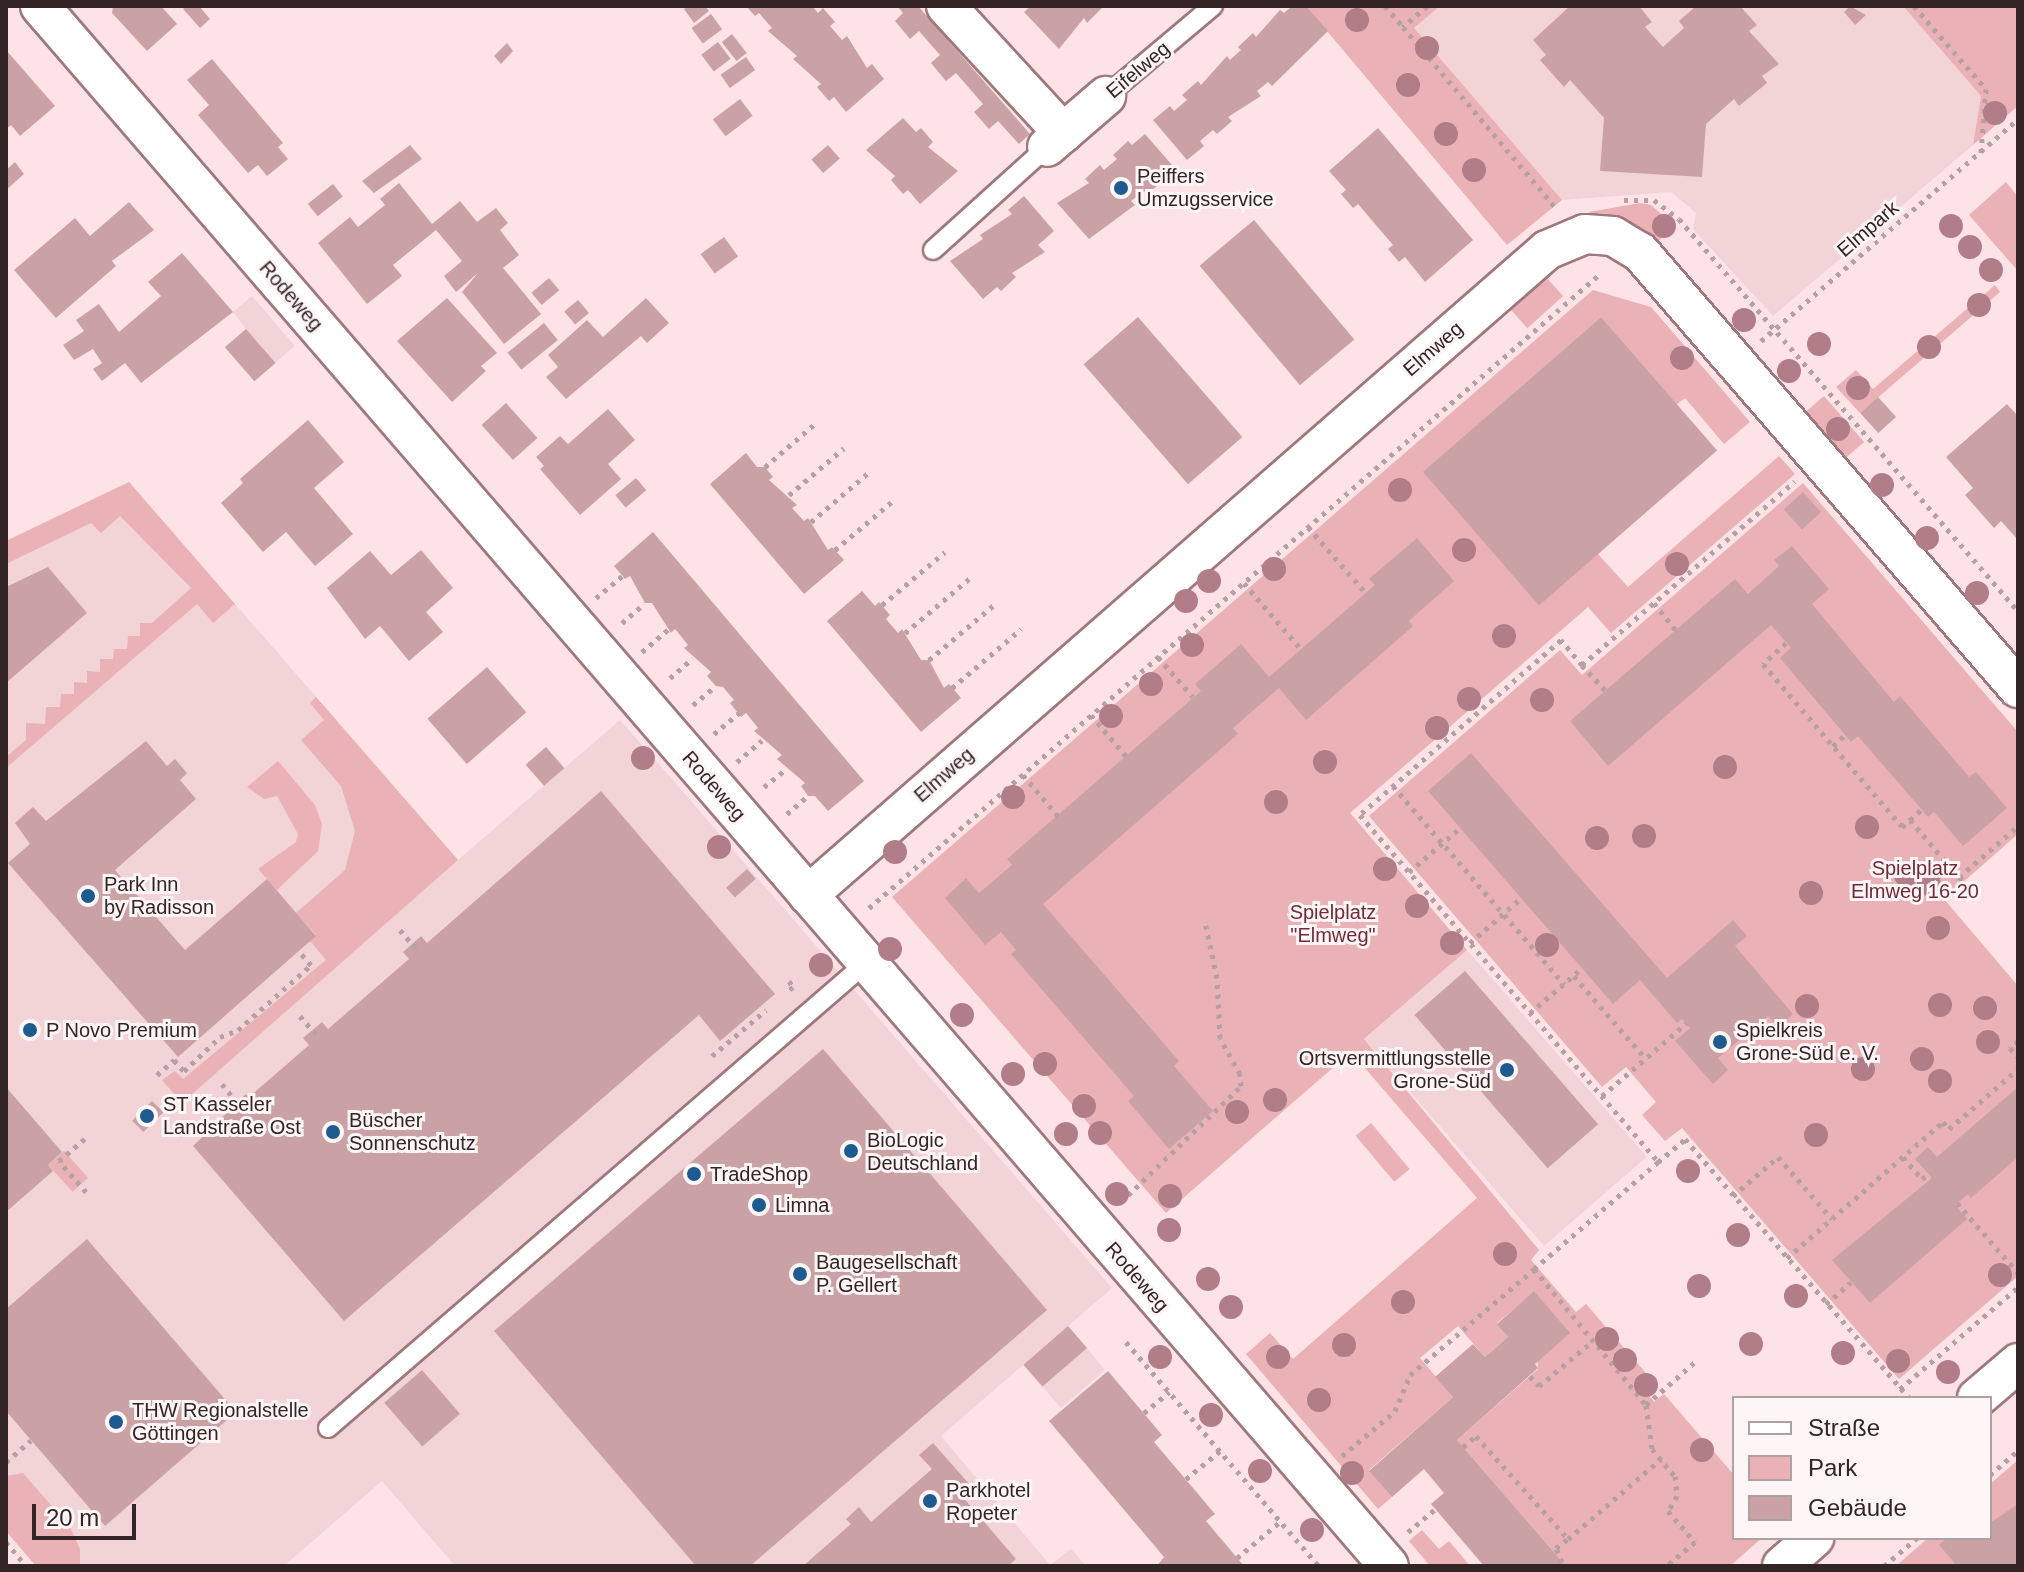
<!DOCTYPE html>
<meta charset="utf-8">
<style>
body{margin:0}
#map{position:relative;width:2024px;height:1572px;overflow:hidden;background:#fde3e5;font-family:Arial,sans-serif}
div>[style]{position:absolute}
[style*='--x']{left:calc(var(--x)*1px);top:calc(var(--y)*1px);width:calc(var(--w)*1px);rotate:calc(var(--a)*1deg)}
.built>*{inset:0;background:#f2d4d7;transform-origin:0 0}
.green>*{inset:0;background:#eab1b7;transform-origin:0 0}
.building>*{inset:0;background:#caa2a6;transform-origin:0 0}
.path>*{height:5px;margin-top:-2.5px;transform-origin:0;background:repeating-linear-gradient(90deg,#b6a0a2 0 4px,transparent 0 10px)}
.roads{filter:drop-shadow(2px 0 #9e787c) drop-shadow(-2px 0 #9e787c) drop-shadow(0 2px #9e787c) drop-shadow(0 -2px #9e787c)}
.lane>*{height:18px;margin:-9px;padding:0 9px;transform-origin:9px;border-radius:9px;background:#fff}
.street>*{height:38px;margin:-19px;padding:0 19px;transform-origin:19px;border-radius:19px;background:#fff}
.trees>*{width:24px;height:24px;margin:-12px;border-radius:50%;background:#b17d86}
.dots>*{width:22px;height:22px;translate:-50% -50%;box-sizing:border-box;border:4px solid #fef5f6;border-radius:50%}
span{translate:-50% -50%;white-space:nowrap;text-align:center;line-height:1.15;-webkit-text-stroke:6px #fef5f6;paint-order:stroke}
.street-label{font-size:20px;color:#332425}
.poi-label{font-size:20px;color:#332425}
.left{translate:0 -50%;text-align:left}
.right{translate:-100% -50%;text-align:right}
.park-label{font-size:20px;color:#722a38}
.frame{position:absolute;inset:0;border:8px solid #332425;pointer-events:none}
.legend{position:absolute;left:1732px;top:1396px;width:260px;height:144px;box-sizing:border-box;background:#fef5f6;border:2px solid #ada1a2;margin:0;padding:10px 14px;list-style:none;font-size:24px;color:#332425}
.legend li{display:flex;align-items:center;gap:16px;height:40px}
.legend b{width:40px;border:2px solid #ada1a2}
.scale{position:absolute;left:32px;top:1504px;width:104px;height:36px;box-sizing:border-box;border:4px solid #332425;border-top:0;padding-left:10px;font-size:24px;line-height:28px;white-space:nowrap;color:#332425;-webkit-text-stroke:6px #fef5f6;paint-order:stroke}
</style>
<div id="map">
<div class="built">
<i style="clip-path:polygon(1440px 6px,1903px 6px,1981px 96px,1973px 145px,1773px 316px,1693px 229px,1696px 213px,1671px 192px,1562px 200px,1414px 28px)"></i>
<i style="clip-path:polygon(252px 296px,295px 346px,254px 381px,225px 347px,246px 329px,233px 312px)"></i>
<i style="clip-path:polygon(129px 482px,458px 860px,620px 720px,652px 756px,1112px 1288px,1068px 1326px,1105px 1370px,1061px 1408px,1023px 1365px,941px 1436px,1050px 1565px,1071px 1549px,1086px 1566px,455px 1566px,382px 1481px,284px 1566px,36px 1566px,6px 1531px,6px 541px)"></i>
<i style="left:1467px;top:950px;width:274px;height:136px;rotate:49deg"></i>
</div>
<div class="green">
<i style="clip-path:polygon(1306px 6px,1440px 6px,1414px 28px,1562px 200px,1507px 245px)"></i>
<i style="clip-path:polygon(1903px 6px,2018px 6px,2018px 106px,1973px 145px,1981px 96px)"></i>
<i style="clip-path:polygon(2006px 182px,2018px 197px,2018px 271px,1969px 215px)"></i>
<i style="clip-path:polygon(1640px 203px,1651px 205px,1675px 226px,1655px 244px,1591px 218px,1589px 212px)"></i>
<i style="left:1545px;top:276px;width:27px;height:48px;rotate:48deg"></i>
<i style="clip-path:polygon(1995px 285px,2000px 292px,1860px 413px,1836px 387px,1856px 370px,1873px 389px)"></i>
<i style="clip-path:polygon(1593px 290px,1651px 307px,1750px 422px,1724px 444px,1685px 398px,1676px 405px,1601px 317px,1423px 472px,1598px 554px,1628px 587px,1779px 456px,1795px 474px,1611px 633px,1588px 607px,1350px 813px,1467px 950px,1364px 1039px,1539px 1250px,1531px 1260px,1576px 1312px,1586px 1304px,1658px 1387px,1649px 1395px,1654px 1402px,1664px 1394px,1734px 1475px,1734px 1538px,1762px 1538px,1730px 1566px,1566px 1566px,1457px 1440px,1538px 1369px,1534px 1292px,1497px 1323px,1508px 1337px,1485px 1357px,1458px 1326px,1420px 1358px,1453px 1397px,1369px 1470px,1392px 1497px,1378px 1509px,1246px 1354px,1270px 1333px,1293px 1359px,1477px 1198px,1351px 1052px,1166px 1213px,892px 897px)"></i>
<i style="left:1824px;top:396px;width:61px;height:26px;rotate:49deg"></i>
<i style="clip-path:polygon(129px 482px,235px 604px,213px 623px,197px 604px,6px 768px,6px 757px,26px 740px,26px 723px,45px 724px,46px 707px,60px 707px,61px 694px,74px 694px,74px 682px,87px 683px,87px 671px,100px 672px,100px 659px,113px 659px,114px 649px,127px 649px,128px 636px,140px 636px,140px 623px,152px 623px,191px 588px,120px 516px,101px 533px,91px 523px,6px 564px,6px 541px)"></i>
<i style="clip-path:polygon(1803px 483px,2018px 732px,2018px 834px,1944px 899px,2018px 986px,2018px 1276px,1899px 1379px,1682px 1128px,1665px 1141px,1642px 1115px,1656px 1102px,1626px 1067px,1602px 1087px,1369px 816px,1560px 650px,1582px 675px)"></i>
<i style="clip-path:polygon(316px 697px,458px 860px,182px 1103px,162px 1080px,175px 1071px,183px 1079px,326px 960px,310px 941px,316px 935px,296px 913px,345px 870px,355px 831px,341px 786px,301px 740px,324px 720px,310px 703px)"></i>
<i style="clip-path:polygon(278px 761px,315px 805px,322px 824px,318px 851px,277px 890px,258px 869px,296px 842px,298px 834px,277px 796px,264px 799px,247px 787px)"></i>
<i style="left:1371px;top:1123px;width:60px;height:20px;rotate:50deg"></i>
<i style="left:64px;top:1151px;width:36px;height:21px;rotate:48deg"></i>
<i style="clip-path:polygon(2018px 1460px,2018px 1566px,1896px 1566px,1928px 1538px,1990px 1538px,1990px 1484px)"></i>
<i style="clip-path:polygon(23px 1473px,70px 1527px,80px 1549px,80px 1566px,36px 1566px,6px 1531px,6px 1476px)"></i>
<i style="clip-path:polygon(1422px 1530px,1439px 1549px,1449px 1541px,1470px 1566px,1430px 1566px,1409px 1541px)"></i>
</div>
<div class="building">
<i style="clip-path:polygon(113px 6px,161px 6px,177px 24px,147px 51px,112px 13px)"></i>
<i style="clip-path:polygon(187px 6px,199px 6px,210px 19px,200px 28px,183px 9px)"></i>
<i style="clip-path:polygon(688px 6px,705px 6px,709px 11px,694px 23px,684px 9px)"></i>
<i style="clip-path:polygon(746px 6px,812px 6px,818px 13px,823px 8px,835px 22px,830px 26px,842px 40px,847px 36px,867px 68px,872px 64px,884px 79px,846px 112px,834px 97px,829px 101px,817px 87px,821px 84px,793px 59px,797px 56px,768px 31px,772px 28px,759px 13px,755px 16px)"></i>
<i style="clip-path:polygon(897px 6px,918px 6px,1030px 134px,1019px 144px,998px 121px,989px 129px,974px 112px,983px 104px,956px 73px,946px 81px,931px 63px,940px 55px,919px 31px,910px 39px,895px 21px,903px 13px)"></i>
<i style="clip-path:polygon(1031px 6px,1104px 6px,1087px 23px,1084px 18px,1059px 49px,1024px 12px)"></i>
<i style="clip-path:polygon(1292px 6px,1306px 6px,1328px 31px,1272px 86px,1268px 82px,1257px 91px,1261px 96px,1228px 117px,1232px 121px,1217px 134px,1213px 130px,1200px 141px,1204px 146px,1187px 160px,1153px 120px,1170px 106px,1174px 111px,1187px 100px,1182px 95px,1198px 81px,1201px 85px,1227px 56px,1230px 60px,1241px 50px,1238px 47px,1253px 33px,1256px 37px,1280px 10px,1284px 13px)"></i>
<i style="clip-path:polygon(1570px 6px,1639px 6px,1652px 22px,1645px 27px,1663px 47px,1684px 28px,1679px 21px,1696px 6px,1740px 6px,1757px 25px,1749px 31px,1779px 64px,1762px 76px,1767px 83px,1739px 106px,1734px 99px,1706px 124px,1702px 177px,1600px 171px,1604px 118px,1570px 80px,1564px 87px,1540px 60px,1546px 55px,1533px 40px)"></i>
<i style="clip-path:polygon(1850px 6px,1866px 15px,1855px 25px,1844px 12px)"></i>
<i style="left:711px;top:14px;width:19px;height:24px;rotate:54deg"></i>
<i style="left:732px;top:34px;width:24px;height:13px;rotate:52deg"></i>
<i style="left:718px;top:42px;width:21px;height:21px;rotate:53deg"></i>
<i style="clip-path:polygon(507px 43px,513px 51px,501px 64px,494px 56px)"></i>
<i style="clip-path:polygon(6px 50px,55px 106px,20px 136px,11px 125px,6px 129px)"></i>
<i style="left:746px;top:57px;width:16px;height:31px;rotate:55deg"></i>
<i style="clip-path:polygon(212px 59px,283px 143px,278px 147px,288px 159px,267px 176px,258px 165px,248px 173px,198px 115px,209px 105px,187px 80px)"></i>
<i style="left:740px;top:99px;width:21px;height:34px;rotate:53deg"></i>
<i style="clip-path:polygon(903px 118px,916px 132px,921px 128px,933px 142px,928px 147px,958px 171px,920px 204px,908px 190px,903px 194px,891px 180px,895px 176px,866px 150px)"></i>
<i style="clip-path:polygon(1378px 128px,1473px 240px,1425px 282px,1405px 257px,1399px 262px,1388px 249px,1393px 245px,1358px 204px,1353px 208px,1341px 194px,1346px 190px,1329px 171px)"></i>
<i style="clip-path:polygon(1145px 134px,1172px 165px,1159px 177px,1163px 181px,1147px 194px,1144px 191px,1131px 201px,1135px 205px,1089px 239px,1057px 203px,1089px 183px,1085px 179px,1100px 165px,1104px 170px,1117px 159px,1113px 155px,1128px 141px,1132px 145px)"></i>
<i style="clip-path:polygon(410px 145px,422px 159px,374px 193px,362px 181px)"></i>
<i style="left:828px;top:145px;width:18px;height:22px;rotate:49deg"></i>
<i style="clip-path:polygon(15px 162px,24px 174px,6px 190px,6px 170px)"></i>
<i style="clip-path:polygon(399px 183px,432px 224px,460px 201px,477px 222px,496px 208px,508px 223px,500px 230px,519px 255px,503px 268px,541px 314px,504px 344px,462px 292px,478px 273px,456px 292px,444px 276px,462px 261px,436px 230px,393px 265px,402px 276px,367px 304px,318px 243px,350px 217px,358px 227px,385px 205px,380px 199px)"></i>
<i style="left:333px;top:184px;width:16px;height:32px;rotate:52deg"></i>
<i style="clip-path:polygon(1024px 196px,1054px 231px,1038px 245px,1045px 252px,1012px 273px,1016px 277px,1001px 291px,997px 287px,983px 299px,950px 261px,983px 239px,980px 235px,1012px 214px,1008px 210px)"></i>
<i style="clip-path:polygon(129px 202px,154px 230px,112px 261px,116px 266px,56px 318px,14px 270px,75px 218px,90px 236px)"></i>
<i style="left:1254px;top:220px;width:156px;height:71px;rotate:50deg"></i>
<i style="left:724px;top:237px;width:24px;height:29px;rotate:54deg"></i>
<i style="clip-path:polygon(182px 253px,233px 312px,141px 383px,125px 363px,102px 381px,93px 369px,102px 363px,93px 349px,74px 360px,63px 345px,84px 331px,76px 320px,99px 304px,119px 332px,161px 296px,148px 282px)"></i>
<i style="left:549px;top:278px;width:16px;height:23px;rotate:50deg"></i>
<i style="clip-path:polygon(447px 298px,497px 353px,481px 366px,486px 371px,452px 402px,397px 341px)"></i>
<i style="clip-path:polygon(646px 298px,669px 323px,647px 343px,641px 336px,566px 399px,546px 377px,558px 367px,548px 355px,587px 320px,603px 337px)"></i>
<i style="left:578px;top:300px;width:17px;height:18px;rotate:50deg"></i>
<i style="left:1138px;top:317px;width:159px;height:72px;rotate:49deg"></i>
<i style="left:1601px;top:317px;width:177px;height:236px;rotate:49deg"></i>
<i style="left:544px;top:323px;width:22px;height:47px;rotate:51deg"></i>
<i style="left:246px;top:329px;width:45px;height:28px;rotate:49deg"></i>
<i style="left:1878px;top:397px;width:27px;height:24px;rotate:48deg"></i>
<i style="left:506px;top:403px;width:47px;height:33px;rotate:48deg"></i>
<i style="clip-path:polygon(2007px 404px,2018px 416px,2018px 540px,2001px 521px,1994px 528px,1965px 495px,1973px 488px,1946px 457px)"></i>
<i style="clip-path:polygon(608px 409px,635px 440px,608px 464px,621px 479px,580px 515px,540px 469px,544px 466px,536px 457px,560px 436px,568px 444px)"></i>
<i style="clip-path:polygon(308px 420px,344px 462px,314px 488px,353px 534px,315px 566px,286px 532px,263px 552px,221px 503px,243px 483px,240px 479px)"></i>
<i style="clip-path:polygon(746px 453px,757px 467px,765px 467px,773px 477px,769px 480px,797px 505px,792px 508px,804px 521px,808px 518px,828px 550px,832px 547px,844px 560px,804px 594px,710px 484px)"></i>
<i style="left:636px;top:478px;width:16px;height:27px;rotate:50deg"></i>
<i style="left:1803px;top:492px;width:27px;height:26px;rotate:48deg"></i>
<i style="clip-path:polygon(653px 532px,864px 781px,828px 811px,815px 796px,808px 796px,801px 786px,805px 783px,777px 759px,782px 755px,754px 731px,758px 728px,746px 713px,741px 717px,730px 703px,734px 700px,723px 687px,716px 686px,707px 676px,711px 672px,684px 648px,688px 645px,675px 629px,671px 633px,652px 603px,645px 603px,630px 576px,625px 579px,614px 566px)"></i>
<i style="clip-path:polygon(1417px 538px,1454px 581px,1409px 621px,1413px 626px,1306px 720px,1279px 688px,1233px 728px,1238px 734px,1043px 904px,1179px 1061px,1174px 1066px,1213px 1111px,1169px 1149px,1128px 1101px,1134px 1096px,1011px 954px,1016px 950px,1001px 932px,985px 945px,945px 898px,966px 878px,979px 893px,1012px 865px,1007px 859px,1201px 691px,1195px 684px,1241px 644px,1269px 677px,1375px 585px,1369px 579px)"></i>
<i style="clip-path:polygon(1792px 546px,1829px 589px,1812px 604px,1894px 702px,1900px 696px,1969px 777px,1976px 772px,2007px 808px,1963px 846px,1934px 812px,1928px 817px,1858px 736px,1851px 742px,1780px 658px,1791px 648px,1771px 625px,1608px 766px,1570px 721px,1735px 579px,1748px 594px,1779px 566px,1774px 560px)"></i>
<i style="clip-path:polygon(421px 550px,453px 588px,426px 612px,443px 632px,409px 661px,380px 626px,365px 639px,327px 588px,370px 551px,391px 575px)"></i>
<i style="clip-path:polygon(48px 567px,87px 613px,6px 683px,6px 587px)"></i>
<i style="clip-path:polygon(862px 591px,875px 606px,879px 602px,890px 615px,886px 619px,898px 633px,902px 629px,921px 660px,929px 660px,944px 688px,949px 684px,961px 698px,921px 732px,827px 621px)"></i>
<i style="left:487px;top:667px;width:60px;height:79px;rotate:49deg"></i>
<i style="clip-path:polygon(146px 741px,167px 766px,175px 759px,187px 773px,180px 780px,196px 799px,115px 870px,185px 950px,267px 879px,316px 936px,178px 1057px,8px 863px,30px 844px,15px 823px,33px 807px,46px 821px)"></i>
<i style="left:546px;top:747px;width:28px;height:27px;rotate:49deg"></i>
<i style="clip-path:polygon(1471px 753px,1667px 978px,1733px 920px,1747px 936px,1735px 946px,1793px 1014px,1778px 1027px,1768px 1016px,1718px 1058px,1728px 1070px,1713px 1084px,1675px 1041px,1690px 1028px,1682px 1019px,1677px 1023px,1640px 980px,1613px 1004px,1428px 791px)"></i>
<i style="clip-path:polygon(601px 791px,775px 994px,720px 1041px,699px 1015px,344px 1321px,193px 1146px,246px 1094px,249px 1097px,309px 1045px,303px 1038px,322px 1022px,328px 1029px,409px 959px,403px 952px,421px 936px,427px 943px)"></i>
<i style="left:747px;top:869px;width:13px;height:28px;rotate:48deg"></i>
<i style="left:1465px;top:971px;width:203px;height:67px;rotate:49deg"></i>
<i style="clip-path:polygon(823px 1049px,1047px 1310px,750px 1566px,696px 1566px,494px 1331px)"></i>
<i style="clip-path:polygon(6px 1087px,62px 1152px,48px 1165px,53px 1171px,6px 1212px)"></i>
<i style="clip-path:polygon(2018px 1087px,2018px 1157px,1971px 1198px,1968px 1194px,1955px 1205px,1967px 1219px,1870px 1303px,1832px 1260px,1932px 1178px,1915px 1159px,1928px 1147px,1937px 1157px)"></i>
<i style="left:152px;top:1101px;width:16px;height:28px;rotate:45deg"></i>
<i style="clip-path:polygon(87px 1239px,236px 1412px,105px 1526px,6px 1411px,6px 1309px)"></i>
<i style="clip-path:polygon(1534px 1291px,1570px 1333px,1535px 1364px,1538px 1368px,1457px 1440px,1566px 1566px,1484px 1566px,1431px 1504px,1444px 1493px,1424px 1469px,1392px 1497px,1369px 1471px,1453px 1397px,1435px 1377px,1473px 1344px,1485px 1357px,1508px 1337px,1497px 1324px)"></i>
<i style="left:1068px;top:1326px;width:29px;height:59px;rotate:49deg"></i>
<i style="left:422px;top:1370px;width:58px;height:50px;rotate:49deg"></i>
<i style="clip-path:polygon(1108px 1371px,1162px 1435px,1154px 1442px,1215px 1514px,1206px 1521px,1244px 1566px,1157px 1566px,1164px 1557px,1049px 1421px)"></i>
<i style="clip-path:polygon(933px 1443px,971px 1486px,961px 1495px,1016px 1559px,1008px 1566px,803px 1566px,851px 1524px,846px 1519px,859px 1507px,871px 1522px,932px 1469px,919px 1455px)"></i>
<i style="clip-path:polygon(2018px 1504px,2018px 1566px,1957px 1566px,1939px 1545px,1947px 1538px,1990px 1538px,1990px 1523px)"></i>
</div>
<div class="path">
<i style="--x:1385;--y:6;--w:28;--a:49"></i>
<i style="--x:1427;--y:6;--w:32;--a:139"></i>
<i style="--x:1403;--y:27;--w:238;--a:49.8"></i>
<i style="--x:1914;--y:6;--w:110;--a:49.1"></i>
<i style="--x:1986;--y:89;--w:64;--a:94.5"></i>
<i style="--x:1624;--y:200;--w:30;--a:0"></i>
<i style="--x:1654;--y:200;--w:31;--a:37"></i>
<i style="--x:1679;--y:219;--w:518;--a:49.15"></i>
<i style="--x:1761;--y:341;--w:340;--a:-40.8"></i>
<i style="--x:765;--y:467;--w:69;--a:-40.9"></i>
<i style="--x:789;--y:495;--w:72;--a:-40.5"></i>
<i style="--x:811;--y:522;--w:75;--a:-40.7"></i>
<i style="--x:1308;--y:527;--w:88;--a:48.7"></i>
<i style="--x:835;--y:550;--w:77;--a:-40.3"></i>
<i style="--x:1244;--y:583;--w:87;--a:49.2"></i>
<i style="--x:596;--y:598;--w:34;--a:-40"></i>
<i style="--x:1654;--y:603;--w:35;--a:51"></i>
<i style="--x:882;--y:605;--w:82;--a:-40.1"></i>
<i style="--x:622;--y:623;--w:30;--a:-41"></i>
<i style="--x:905;--y:633;--w:85;--a:-40.2"></i>
<i style="--x:1786;--y:643;--w:31;--a:138"></i>
<i style="--x:1763;--y:664;--w:214;--a:49.5"></i>
<i style="--x:1902;--y:827;--w:11;--a:-41"></i>
<i style="--x:1910;--y:820;--w:75;--a:49.3"></i>
<i style="--x:1959;--y:877;--w:78;--a:-40.8"></i>
<i style="--x:642;--y:652;--w:35;--a:-41"></i>
<i style="--x:1158;--y:657;--w:53;--a:48.8"></i>
<i style="--x:929;--y:660;--w:87;--a:-40.3"></i>
<i style="--x:1582;--y:665;--w:33;--a:-130"></i>
<i style="--x:1561;--y:640;--w:267;--a:139"></i>
<i style="--x:1360;--y:815;--w:457;--a:49.3"></i>
<i style="--x:1658;--y:1162;--w:35;--a:-40"></i>
<i style="--x:1685;--y:1139;--w:342;--a:49.1"></i>
<i style="--x:670;--y:678;--w:30;--a:-41"></i>
<i style="--x:952;--y:688;--w:91;--a:-40.5"></i>
<i style="--x:1605;--y:690;--w:34;--a:-133"></i>
<i style="--x:1582;--y:665;--w:281;--a:-40.8"></i>
<i style="--x:693;--y:705;--w:30;--a:-40"></i>
<i style="--x:1091;--y:715;--w:54;--a:49.5"></i>
<i style="--x:714;--y:734;--w:33;--a:-40"></i>
<i style="--x:1833;--y:746;--w:16;--a:-43"></i>
<i style="--x:737;--y:762;--w:33;--a:-41"></i>
<i style="--x:1023;--y:775;--w:54;--a:49.5"></i>
<i style="--x:1393;--y:786;--w:262;--a:49.2"></i>
<i style="--x:764;--y:787;--w:28;--a:-39"></i>
<i style="--x:787;--y:814;--w:28;--a:-41"></i>
<i style="--x:1910;--y:820;--w:15;--a:-42"></i>
<i style="--x:1409;--y:872;--w:67;--a:-40.8"></i>
<i style="--x:1959;--y:877;--w:29;--a:44"></i>
<i style="--x:869;--y:908;--w:969;--a:-40.94"></i>
<i style="--x:400;--y:930;--w:28;--a:49"></i>
<i style="--x:1470;--y:943;--w:68;--a:-41.4"></i>
<i style="--x:1574;--y:976;--w:110;--a:49.1"></i>
<i style="--x:789;--y:981;--w:7;--a:56"></i>
<i style="--x:793;--y:987;--w:5;--a:143"></i>
<i style="--x:1530;--y:1013;--w:69;--a:-40.9"></i>
<i style="--x:300;--y:1016;--w:28;--a:49"></i>
<i style="--x:2018;--y:1041;--w:11;--a:139"></i>
<i style="--x:2010;--y:1048;--w:12;--a:48"></i>
<i style="--x:712;--y:1056;--w:71;--a:-40.4"></i>
<i style="--x:157;--y:1075;--w:23;--a:-41"></i>
<i style="--x:174;--y:1060;--w:15;--a:48"></i>
<i style="--x:184;--y:1071;--w:50;--a:-43.4"></i>
<i style="--x:220;--y:1037;--w:19;--a:-21"></i>
<i style="--x:238;--y:1030;--w:98;--a:-41.7"></i>
<i style="--x:311;--y:965;--w:18;--a:-131"></i>
<i style="--x:222;--y:1084;--w:28;--a:51"></i>
<i style="--x:1602;--y:1096;--w:112;--a:-40.7"></i>
<i style="--x:1903;--y:1157;--w:29;--a:49"></i>
<i style="--x:1922;--y:1179;--w:8;--a:-40"></i>
<i style="--x:86;--y:1192;--w:41;--a:-131.1"></i>
<i style="--x:59;--y:1161;--w:38;--a:-41"></i>
<i style="--x:1733;--y:1196;--w:60;--a:-40.9"></i>
<i style="--x:1778;--y:1157;--w:82;--a:48.9"></i>
<i style="--x:1121;--y:1202;--w:167;--a:-44"></i>
<i style="--x:1241;--y:1086;--w:12;--a:-95"></i>
<i style="--x:1240;--y:1074;--w:41;--a:-119.1"></i>
<i style="--x:1220;--y:1038;--w:60;--a:-92.9"></i>
<i style="--x:1217;--y:978;--w:57;--a:-102.1"></i>
<i style="--x:1957;--y:1203;--w:93;--a:48.9"></i>
<i style="--x:1787;--y:1258;--w:207;--a:-41.1"></i>
<i style="--x:1943;--y:1122;--w:9;--a:49"></i>
<i style="--x:1949;--y:1129;--w:91;--a:-41"></i>
<i style="--x:1534;--y:1269;--w:164;--a:-40.8"></i>
<i style="--x:1826;--y:1304;--w:33;--a:-41"></i>
<i style="--x:1126;--y:1342;--w:296;--a:49.3"></i>
<i style="--x:1530;--y:1376;--w:13;--a:48"></i>
<i style="--x:1539;--y:1386;--w:70;--a:-39.8"></i>
<i style="--x:1900;--y:1389;--w:156;--a:-40.8"></i>
<i style="--x:1646;--y:1405;--w:65;--a:-41.3"></i>
<i style="--x:1144;--y:1413;--w:33;--a:-40"></i>
<i style="--x:1463;--y:1447;--w:17;--a:-40"></i>
<i style="--x:1476;--y:1436;--w:138;--a:48.2"></i>
<i style="--x:1568;--y:1539;--w:123;--a:-40.7"></i>
<i style="--x:1342;--y:1456;--w:70;--a:-40.3"></i>
<i style="--x:1395;--y:1411;--w:39;--a:-67"></i>
<i style="--x:1410;--y:1375;--w:163;--a:-40.5"></i>
<i style="--x:1534;--y:1269;--w:176;--a:50.5"></i>
<i style="--x:1646;--y:1405;--w:44;--a:82.2"></i>
<i style="--x:1652;--y:1449;--w:35;--a:50"></i>
<i style="--x:1675;--y:1476;--w:20;--a:84"></i>
<i style="--x:1677;--y:1496;--w:17;--a:121"></i>
<i style="--x:1668;--y:1511;--w:41;--a:48.9"></i>
<i style="--x:1695;--y:1542;--w:38;--a:140"></i>
<i style="--x:6;--y:1462;--w:33;--a:-41"></i>
<i style="--x:1990;--y:1475;--w:37;--a:-41"></i>
<i style="--x:1186;--y:1479;--w:44;--a:-39.5"></i>
<i style="--x:1408;--y:1532;--w:35;--a:-40"></i>
<i style="--x:6;--y:1542;--w:31;--a:50"></i>
<i style="--x:1237;--y:1558;--w:57;--a:-40.1"></i>
<i style="--x:1562;--y:1562;--w:15;--a:-113"></i>
<i style="--x:1556;--y:1548;--w:15;--a:-37"></i>
<i style="--x:1884;--y:1566;--w:43;--a:-40.3"></i>
</div>
<div class="roads">
<div class="lane">
<i style="--x:1106;--y:96;--w:140;--a:-40.1"></i>
<i style="--x:933;--y:250;--w:154;--a:-42.1"></i>
<i style="--x:328;--y:1428;--w:711;--a:-40.84"></i>
</div>
<div class="street">
<i style="--x:40;--y:6;--w:2062;--a:49.15"></i>
<i style="--x:946;--y:6;--w:173;--a:47.3"></i>
<i style="--x:1063;--y:133;--w:21;--a:139"></i>
<i style="--x:1063;--y:133;--w:57;--a:-40.7"></i>
<i style="--x:808;--y:895;--w:981;--a:-41.11"></i>
<i style="--x:1547;--y:250;--w:41;--a:-22.8"></i>
<i style="--x:1585;--y:234;--w:28;--a:4"></i>
<i style="--x:1613;--y:236;--w:31;--a:31"></i>
<i style="--x:1640;--y:252;--w:577;--a:49.08"></i>
<i style="--x:1977;--y:1398;--w:54;--a:-40.5"></i>
<i style="--x:1782;--y:1566;--w:43;--a:-41.2"></i>
</div>
</div>
<div class="trees">
<i style="left:1357px;top:20px"></i>
<i style="left:1427px;top:48px"></i>
<i style="left:1408px;top:85px"></i>
<i style="left:1995px;top:113px"></i>
<i style="left:1446px;top:134px"></i>
<i style="left:1474px;top:170px"></i>
<i style="left:1664px;top:226px"></i>
<i style="left:1951px;top:226px"></i>
<i style="left:1970px;top:247px"></i>
<i style="left:1991px;top:270px"></i>
<i style="left:1979px;top:305px"></i>
<i style="left:1744px;top:320px"></i>
<i style="left:1819px;top:344px"></i>
<i style="left:1929px;top:347px"></i>
<i style="left:1682px;top:358px"></i>
<i style="left:1789px;top:371px"></i>
<i style="left:1858px;top:388px"></i>
<i style="left:1838px;top:429px"></i>
<i style="left:1882px;top:485px"></i>
<i style="left:1400px;top:490px"></i>
<i style="left:1927px;top:538px"></i>
<i style="left:1464px;top:550px"></i>
<i style="left:1677px;top:564px"></i>
<i style="left:1274px;top:569px"></i>
<i style="left:1209px;top:581px"></i>
<i style="left:1977px;top:593px"></i>
<i style="left:1186px;top:601px"></i>
<i style="left:1504px;top:636px"></i>
<i style="left:1192px;top:645px"></i>
<i style="left:1151px;top:684px"></i>
<i style="left:1469px;top:699px"></i>
<i style="left:1542px;top:700px"></i>
<i style="left:1111px;top:716px"></i>
<i style="left:1437px;top:728px"></i>
<i style="left:643px;top:758px"></i>
<i style="left:1325px;top:762px"></i>
<i style="left:1725px;top:767px"></i>
<i style="left:1013px;top:797px"></i>
<i style="left:1276px;top:802px"></i>
<i style="left:1867px;top:827px"></i>
<i style="left:1644px;top:836px"></i>
<i style="left:1597px;top:838px"></i>
<i style="left:719px;top:847px"></i>
<i style="left:895px;top:852px"></i>
<i style="left:1385px;top:869px"></i>
<i style="left:1906px;top:875px"></i>
<i style="left:1929px;top:884px"></i>
<i style="left:1811px;top:893px"></i>
<i style="left:1417px;top:906px"></i>
<i style="left:1938px;top:928px"></i>
<i style="left:1452px;top:943px"></i>
<i style="left:1547px;top:945px"></i>
<i style="left:890px;top:949px"></i>
<i style="left:821px;top:965px"></i>
<i style="left:1940px;top:1005px"></i>
<i style="left:1807px;top:1006px"></i>
<i style="left:1985px;top:1008px"></i>
<i style="left:962px;top:1015px"></i>
<i style="left:1988px;top:1042px"></i>
<i style="left:1922px;top:1059px"></i>
<i style="left:1045px;top:1064px"></i>
<i style="left:1863px;top:1069px"></i>
<i style="left:1013px;top:1074px"></i>
<i style="left:1940px;top:1081px"></i>
<i style="left:1275px;top:1100px"></i>
<i style="left:1084px;top:1106px"></i>
<i style="left:1237px;top:1112px"></i>
<i style="left:1100px;top:1133px"></i>
<i style="left:1066px;top:1134px"></i>
<i style="left:1816px;top:1135px"></i>
<i style="left:1688px;top:1171px"></i>
<i style="left:1117px;top:1194px"></i>
<i style="left:1170px;top:1196px"></i>
<i style="left:1169px;top:1230px"></i>
<i style="left:1738px;top:1235px"></i>
<i style="left:1505px;top:1254px"></i>
<i style="left:2000px;top:1275px"></i>
<i style="left:1208px;top:1279px"></i>
<i style="left:1699px;top:1286px"></i>
<i style="left:1796px;top:1296px"></i>
<i style="left:1403px;top:1302px"></i>
<i style="left:1231px;top:1307px"></i>
<i style="left:1607px;top:1339px"></i>
<i style="left:1751px;top:1344px"></i>
<i style="left:1344px;top:1345px"></i>
<i style="left:1843px;top:1353px"></i>
<i style="left:1160px;top:1357px"></i>
<i style="left:1278px;top:1357px"></i>
<i style="left:1625px;top:1360px"></i>
<i style="left:1898px;top:1361px"></i>
<i style="left:1948px;top:1372px"></i>
<i style="left:1646px;top:1385px"></i>
<i style="left:1319px;top:1400px"></i>
<i style="left:1211px;top:1415px"></i>
<i style="left:1702px;top:1450px"></i>
<i style="left:1260px;top:1471px"></i>
<i style="left:1352px;top:1473px"></i>
<i style="left:1312px;top:1530px"></i>
</div>
<div class="dots">
<i style="left:1121px;top:188px;background:#1c5a90"></i>
<i style="left:88px;top:896px;background:#1c5a90"></i>
<i style="left:30px;top:1030px;background:#1c5a90"></i>
<i style="left:1720px;top:1042px;background:#1c5a90"></i>
<i style="left:1507px;top:1070px;background:#1c5a90"></i>
<i style="left:147px;top:1116px;background:#1c5a90"></i>
<i style="left:333px;top:1132px;background:#1c5a90"></i>
<i style="left:851px;top:1151px;background:#1c5a90"></i>
<i style="left:694px;top:1174px;background:#1c5a90"></i>
<i style="left:759px;top:1205px;background:#1c5a90"></i>
<i style="left:800px;top:1274px;background:#1c5a90"></i>
<i style="left:116px;top:1422px;background:#1c5a90"></i>
<i style="left:930px;top:1501px;background:#1c5a90"></i>
</div>
<div class="street-label">
<span style="left:1138px;top:70px;rotate:-40deg">Eifelweg</span>
<span style="left:1868px;top:229px;rotate:-41deg">Elmpark</span>
<span style="left:291px;top:296px;rotate:49deg">Rodeweg</span>
<span style="left:1433px;top:349px;rotate:-41deg">Elmweg</span>
<span style="left:944px;top:775px;rotate:-41deg">Elmweg</span>
<span style="left:714px;top:786px;rotate:49deg">Rodeweg</span>
<span style="left:1137px;top:1277px;rotate:49deg">Rodeweg</span>
</div>
<div class="poi-label">
<span class="left" style="left:1137px;top:188px">Peiffers<br>Umzugsservice</span>
<span class="left" style="left:104px;top:896px">Park Inn<br>by Radisson</span>
<span class="left" style="left:46px;top:1030px">P Novo Premium</span>
<span class="left" style="left:1736px;top:1042px">Spielkreis<br>Grone-Süd e. V.</span>
<span class="right" style="left:1491px;top:1070px">Ortsvermittlungsstelle<br>Grone-Süd</span>
<span class="left" style="left:163px;top:1116px">ST Kasseler<br>Landstraße Ost</span>
<span class="left" style="left:349px;top:1132px">Büscher<br>Sonnenschutz</span>
<span class="left" style="left:867px;top:1152px">BioLogic<br>Deutschland</span>
<span class="left" style="left:710px;top:1174px">TradeShop</span>
<span class="left" style="left:775px;top:1205px">Limna</span>
<span class="left" style="left:816px;top:1274px">Baugesellschaft<br>P. Gellert</span>
<span class="left" style="left:132px;top:1422px">THW Regionalstelle<br>Göttingen</span>
<span class="left" style="left:946px;top:1502px">Parkhotel<br>Ropeter</span>
</div>
<div class="park-label">
<span style="left:1915px;top:880px">Spielplatz<br>Elmweg 16-20</span>
<span style="left:1333px;top:924px">Spielplatz<br>"Elmweg"</span>
</div>
<div class="frame"></div>
<ul class="legend">
<li><b style="height:10px;background:#fff"></b>Straße</li>
<li><b style="height:22px;background:#eab1b7"></b>Park</li>
<li><b style="height:22px;background:#caa2a6"></b>Gebäude</li>
</ul>
<div class="scale">20 m</div>
</div>
